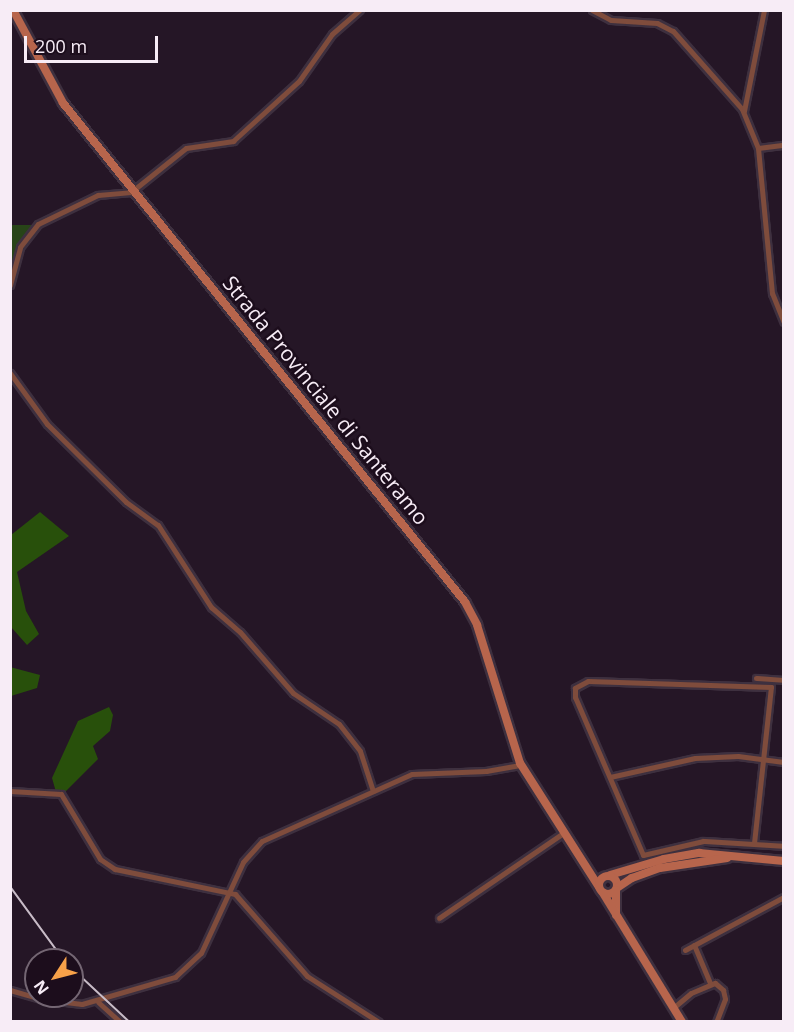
<!DOCTYPE html>
<style>
body{margin:0}
#map{position:relative;width:794px;height:1032px;overflow:hidden;background:#251626;font-family:"Open Sans",sans-serif}
div>[style]{position:absolute}
[style*='--x']{left:calc(var(--x)*1px);top:calc(var(--y)*1px);width:calc(var(--w)*1px);rotate:calc(var(--a)*1deg)}
.green>*{inset:0;background:#284418}
.forest>*{inset:0;background:#28500b}
.roads{filter:drop-shadow(2px 0 #3e303f) drop-shadow(-2px 0 #3e303f) drop-shadow(0 2px #3e303f) drop-shadow(0 -2px #3e303f)}
.minor>*{height:5px;margin:-2.5px;padding:0 2.5px;transform-origin:2.5px;border-radius:2.5px;background:#7f4c3c}
.secondary>*{height:8px;margin:-4px;padding:0 4px;transform-origin:4px;border-radius:4px;background:#b7654c}
.secondary>.ring{margin:-4px;padding:0;box-sizing:content-box;background:none;border:8px solid #b7654c;border-radius:50%}
.rail>*{height:1.5px;margin:-0.75px;padding:0 0.75px;transform-origin:0.75px;border-radius:0.75px;background:#c8bcc7}
span{translate:-50% -50%;white-space:nowrap;text-align:center;line-height:1.15;-webkit-text-stroke:5px #1c0d1c;paint-order:stroke}
.street-label{font-size:21px;color:#f7ecf6}
.frame{position:absolute;inset:0;border:12px solid #f7ecf6;pointer-events:none}
.north{position:absolute;left:24px;top:948px;width:60px;height:60px;box-sizing:border-box;background:#1c0d1c;border:2px solid #746673;border-radius:50%;rotate:234deg;font-size:16px;font-weight:700;line-height:24px;text-align:center;color:#f7ecf6}
.north::after{content:'';display:block;margin:auto;width:21px;height:27px;background:#f7a149;clip-path:polygon(50% 0,100% 100%,50% 72%,0 100%)}
.scale{position:absolute;left:24px;top:36px;width:134px;height:27px;box-sizing:border-box;border:3px solid #f7ecf6;border-top:0;padding-left:8px;font-size:18px;line-height:21px;white-space:nowrap;color:#f7ecf6;-webkit-text-stroke:4px #1c0d1c;paint-order:stroke}
</style>
<div id="map">
<div class="green">
<i style="clip-path:polygon(10px 225px,34px 225px,17px 249px,12px 271px)"></i>
</div>
<div class="forest">
<i style="clip-path:polygon(40px 512px,69px 536px,17px 572px,26px 611px,39px 634px,27px 645px,11px 627px,11px 535px)"></i>
<i style="clip-path:polygon(10px 667px,40px 675px,37px 688px,11px 696px)"></i>
<i style="clip-path:polygon(109px 707px,113px 715px,110px 731px,93px 746px,98px 759px,62px 795px,56px 792px,52px 778px,78px 721px)"></i>
</div>
<div class="roads">
<div class="minor">
<i style="--x:592;--y:10;--w:21;--a:28"></i>
<i style="--x:611;--y:20;--w:46;--a:3.7"></i>
<i style="--x:657;--y:23;--w:18;--a:27"></i>
<i style="--x:673;--y:31;--w:104;--a:48.5"></i>
<i style="--x:742;--y:109;--w:42;--a:67.7"></i>
<i style="--x:758;--y:148;--w:146;--a:84.5"></i>
<i style="--x:772;--y:293;--w:31;--a:68"></i>
<i style="--x:744;--y:111;--w:103;--a:-78.8"></i>
<i style="--x:758;--y:148;--w:26;--a:-7"></i>
<i style="--x:10;--y:285;--w:39;--a:-75"></i>
<i style="--x:20;--y:247;--w:29;--a:-52"></i>
<i style="--x:38;--y:224;--w:67;--a:-25.8"></i>
<i style="--x:98;--y:195;--w:33;--a:-5"></i>
<i style="--x:131;--y:192;--w:70;--a:-38.7"></i>
<i style="--x:186;--y:148;--w:48;--a:-8.5"></i>
<i style="--x:233;--y:141;--w:89;--a:-42.3"></i>
<i style="--x:299;--y:81;--w:57;--a:-54.9"></i>
<i style="--x:332;--y:34;--w:37;--a:-41"></i>
<i style="--x:10;--y:373;--w:63;--a:54"></i>
<i style="--x:47;--y:424;--w:111;--a:44.6"></i>
<i style="--x:126;--y:502;--w:39;--a:36"></i>
<i style="--x:158;--y:525;--w:98;--a:57.1"></i>
<i style="--x:211;--y:607;--w:38;--a:41"></i>
<i style="--x:240;--y:632;--w:81;--a:49"></i>
<i style="--x:293;--y:693;--w:55;--a:34"></i>
<i style="--x:339;--y:724;--w:34;--a:52"></i>
<i style="--x:360;--y:751;--w:42;--a:72"></i>
<i style="--x:756;--y:678;--w:28;--a:4"></i>
<i style="--x:610;--y:777;--w:87;--a:-12.6"></i>
<i style="--x:695;--y:758;--w:43;--a:-2.7"></i>
<i style="--x:738;--y:756;--w:46;--a:7.4"></i>
<i style="--x:10;--y:791;--w:51;--a:3.4"></i>
<i style="--x:61;--y:794;--w:76;--a:59"></i>
<i style="--x:100;--y:859;--w:18;--a:34"></i>
<i style="--x:115;--y:869;--w:123;--a:11.8"></i>
<i style="--x:235;--y:894;--w:109;--a:48.7"></i>
<i style="--x:307;--y:976;--w:85;--a:32.6"></i>
<i style="--x:754;--y:843;--w:157;--a:-83.8"></i>
<i style="--x:771;--y:687;--w:183;--a:-178.1"></i>
<i style="--x:588;--y:681;--w:15;--a:152"></i>
<i style="--x:575;--y:688;--w:9;--a:90"></i>
<i style="--x:575;--y:697;--w:172;--a:66.7"></i>
<i style="--x:643;--y:855;--w:62;--a:-13.1"></i>
<i style="--x:703;--y:841;--w:81;--a:3.5"></i>
<i style="--x:439;--y:918;--w:150;--a:-34.4"></i>
<i style="--x:694;--y:945;--w:41;--a:67.2"></i>
<i style="--x:685;--y:950;--w:112;--a:-28.2"></i>
<i style="--x:10;--y:990;--w:32;--a:16"></i>
<i style="--x:41;--y:999;--w:41;--a:7"></i>
<i style="--x:82;--y:1004;--w:97;--a:-16.2"></i>
<i style="--x:175;--y:977;--w:35;--a:-43"></i>
<i style="--x:201;--y:953;--w:100;--a:-65.2"></i>
<i style="--x:243;--y:862;--w:28;--a:-48"></i>
<i style="--x:262;--y:841;--w:164;--a:-24.1"></i>
<i style="--x:412;--y:774;--w:74;--a:-2.3"></i>
<i style="--x:486;--y:771;--w:36;--a:-10"></i>
<i style="--x:98;--y:1002;--w:30;--a:42"></i>
<i style="--x:673;--y:1008;--w:23;--a:-40"></i>
<i style="--x:691;--y:993;--w:26;--a:-23"></i>
<i style="--x:715;--y:983;--w:11;--a:41"></i>
<i style="--x:723;--y:990;--w:9;--a:77"></i>
<i style="--x:725;--y:999;--w:25;--a:111"></i>
</div>
<div class="secondary">
<i style="--x:13;--y:10;--w:106;--a:61.7"></i>
<i style="--x:63;--y:103;--w:641;--a:51.14"></i>
<i style="--x:465;--y:602;--w:26;--a:62"></i>
<i style="--x:477;--y:625;--w:145;--a:72.7"></i>
<i style="--x:520;--y:763;--w:147;--a:57.5"></i>
<i style="--x:610;--y:875;--w:56;--a:-16.5"></i>
<i style="--x:664;--y:859;--w:36;--a:-10"></i>
<i style="--x:699;--y:853;--w:85;--a:5.4"></i>
<i class="ring" style="left:599px;top:876px;width:10px;height:10px"></i>
<i style="--x:617;--y:888;--w:18;--a:-34"></i>
<i style="--x:632;--y:878;--w:30;--a:-20"></i>
<i style="--x:660;--y:868;--w:68;--a:-8.5"></i>
<i style="--x:616;--y:890;--w:25;--a:90"></i>
<i style="--x:603;--y:893;--w:151;--a:58.5"></i>
</div>
</div>
<div class="rail">
<i style="--x:10;--y:886;--w:92;--a:53.9"></i>
<i style="--x:72;--y:968;--w:79;--a:43"></i>
</div>
<div class="street-label">
<span style="left:326px;top:400px;rotate:51deg">Strada Provinciale di Santeramo</span>
</div>
<div class="frame"></div>
<div class="north">N</div>
<div class="scale">200 m</div>
</div>
